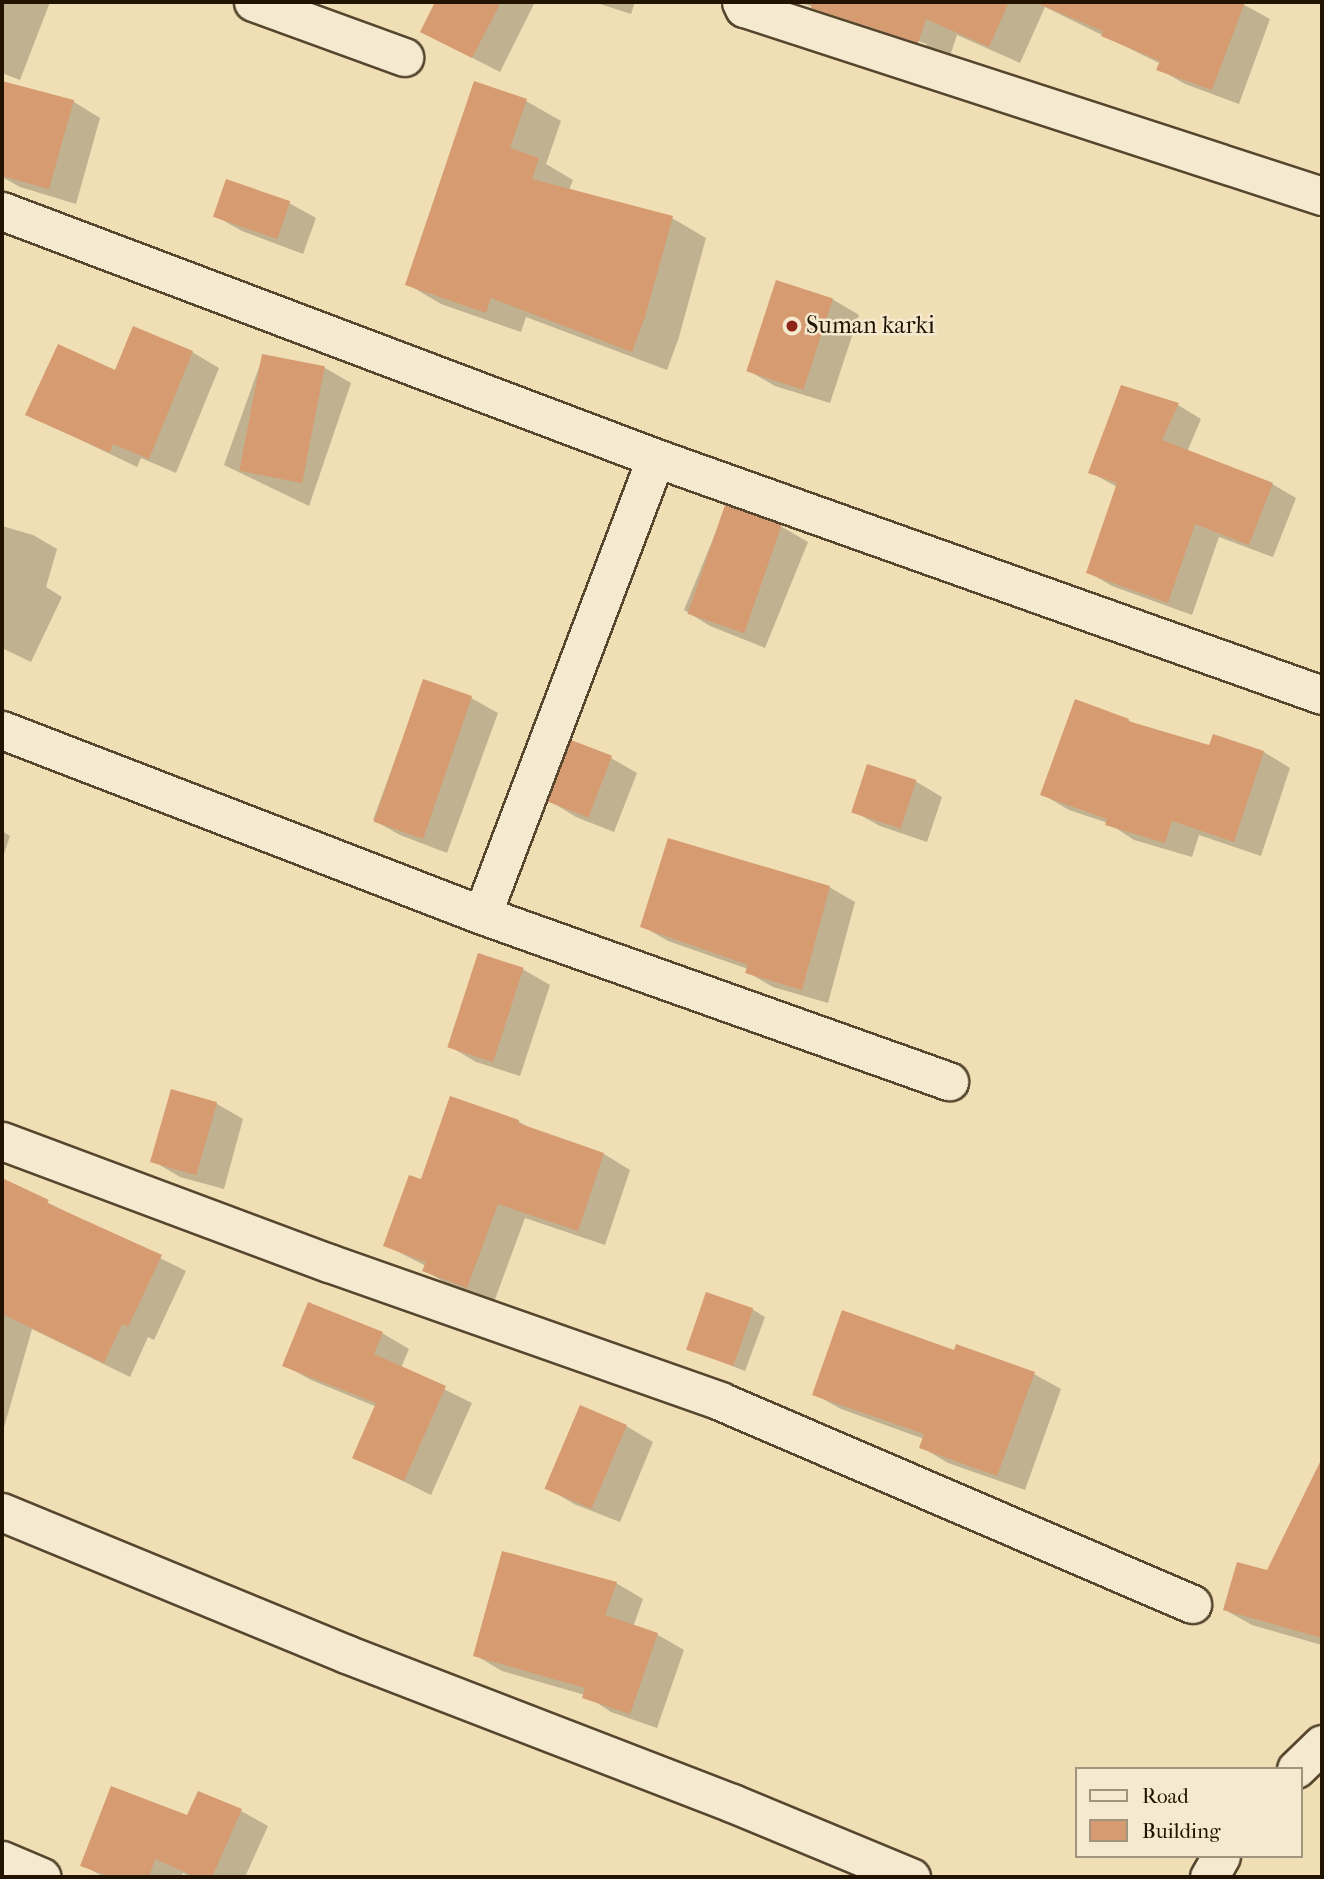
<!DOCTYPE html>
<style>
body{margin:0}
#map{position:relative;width:1324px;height:1879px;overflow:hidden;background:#f0deb5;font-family:"IM FELL French Canon",serif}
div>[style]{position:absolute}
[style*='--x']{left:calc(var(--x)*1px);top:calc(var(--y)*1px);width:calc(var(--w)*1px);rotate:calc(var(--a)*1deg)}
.shadow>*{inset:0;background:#0003}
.building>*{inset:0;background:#d79b71;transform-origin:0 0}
.roads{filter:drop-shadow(2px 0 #56462e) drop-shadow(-2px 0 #56462e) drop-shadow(0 2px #56462e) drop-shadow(0 -2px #56462e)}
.street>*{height:37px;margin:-18.5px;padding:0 18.5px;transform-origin:18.5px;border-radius:18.5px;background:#f5eacf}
.dots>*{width:19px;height:19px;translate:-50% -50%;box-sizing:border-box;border:4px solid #f5eacf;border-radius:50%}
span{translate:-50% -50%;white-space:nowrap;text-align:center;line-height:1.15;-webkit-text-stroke:5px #f5eacf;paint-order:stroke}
.poi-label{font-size:24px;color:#221301}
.left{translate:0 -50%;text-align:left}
.frame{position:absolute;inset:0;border:4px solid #221301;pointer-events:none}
.legend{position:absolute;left:1075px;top:1767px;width:228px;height:91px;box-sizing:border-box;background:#f5eacf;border:2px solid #a1947d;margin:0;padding:9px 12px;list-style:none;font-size:21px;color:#221301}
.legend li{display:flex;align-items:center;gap:14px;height:35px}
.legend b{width:35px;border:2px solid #a1947d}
</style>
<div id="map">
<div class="shadow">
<i style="clip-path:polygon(2px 2px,50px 2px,20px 80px,2px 73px)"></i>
<i style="clip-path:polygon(437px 2px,535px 2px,500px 72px,422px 32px)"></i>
<i style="clip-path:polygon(594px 2px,635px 2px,631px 14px)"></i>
<i style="clip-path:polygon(781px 2px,926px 47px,927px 44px,798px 2px,1239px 2px,1270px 19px,1239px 104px,1185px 84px,1159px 69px,1161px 64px,1045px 7px,1020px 63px,957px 35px,949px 59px)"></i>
<i style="clip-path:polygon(18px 87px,74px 102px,100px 118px,76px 204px,20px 187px,2px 177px,2px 143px)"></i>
<i style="clip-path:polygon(526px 101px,561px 121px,546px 164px,573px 180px,569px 190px,672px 218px,706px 238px,679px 337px,667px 370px,526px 317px,521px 332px,441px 304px,407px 284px)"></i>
<i style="clip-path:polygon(289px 203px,316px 218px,303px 254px,242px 231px,215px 216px)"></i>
<i style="clip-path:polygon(832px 299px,859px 315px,830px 403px,775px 386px,749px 371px)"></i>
<i style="clip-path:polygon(192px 352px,219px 368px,176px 473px,141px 458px,137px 467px,27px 414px,116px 372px)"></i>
<i style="clip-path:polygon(263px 356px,325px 368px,351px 383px,309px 506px,224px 465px)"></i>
<i style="clip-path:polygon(1178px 405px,1201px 419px,1187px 452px,1272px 484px,1296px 498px,1273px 557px,1219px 537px,1192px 615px,1112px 586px,1088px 572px,1117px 487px,1090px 472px)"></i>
<i style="clip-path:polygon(726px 507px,782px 527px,808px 542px,765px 648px,710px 626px,684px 610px)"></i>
<i style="clip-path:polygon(2px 526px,33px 535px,57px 549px,46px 587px,62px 597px,31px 662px,2px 648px)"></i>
<i style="clip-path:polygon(424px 681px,471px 698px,498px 713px,447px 853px,400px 835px,373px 820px)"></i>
<i style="clip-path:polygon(1128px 720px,1139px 727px,1211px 748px,1264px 752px,1290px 768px,1261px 856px,1199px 835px,1192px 857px,1134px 840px,1108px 823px,1069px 810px,1042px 794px)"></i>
<i style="clip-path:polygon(611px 758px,637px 773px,614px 832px,576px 817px,550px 801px)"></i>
<i style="clip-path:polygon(915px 781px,942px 797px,927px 842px,880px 826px,853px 811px)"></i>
<i style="clip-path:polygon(2px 831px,10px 836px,2px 860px)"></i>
<i style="clip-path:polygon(829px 887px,855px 902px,828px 1003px,773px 987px,747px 972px,748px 969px,668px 941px,642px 926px)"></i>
<i style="clip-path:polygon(479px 956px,524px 970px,550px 985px,520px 1076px,476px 1062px,449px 1046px)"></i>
<i style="clip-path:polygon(172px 1091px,217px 1104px,243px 1119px,224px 1189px,180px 1177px,153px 1161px)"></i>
<i style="clip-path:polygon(518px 1121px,536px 1132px,604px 1154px,630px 1170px,605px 1245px,525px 1218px,494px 1302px,451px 1286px,424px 1270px,426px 1266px,385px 1245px)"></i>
<i style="clip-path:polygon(2px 1180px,186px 1271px,154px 1340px,148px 1337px,130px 1377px,32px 1329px,3px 1431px)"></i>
<i style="clip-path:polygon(752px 1309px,765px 1317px,745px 1371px,689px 1349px)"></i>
<i style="clip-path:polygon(382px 1333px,409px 1349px,401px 1368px,472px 1403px,431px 1495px,354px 1457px,377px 1407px,311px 1380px,284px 1365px)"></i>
<i style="clip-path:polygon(957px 1346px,1034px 1374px,1061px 1389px,1025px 1490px,948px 1463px,921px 1447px,924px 1439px,841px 1409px,814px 1394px,955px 1352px)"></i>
<i style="clip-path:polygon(626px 1426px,653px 1442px,620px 1522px,574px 1504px,547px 1488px)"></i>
<i style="clip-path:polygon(1319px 1468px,1322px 1469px,1322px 1645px,1252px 1625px,1225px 1610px,1268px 1572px)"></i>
<i style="clip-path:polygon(616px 1583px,643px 1599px,633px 1627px,658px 1635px,684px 1650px,657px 1728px,611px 1712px,585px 1695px,502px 1671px,475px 1655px)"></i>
<i style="clip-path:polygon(241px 1811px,268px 1826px,245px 1877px,191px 1877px,183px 1873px,181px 1877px,104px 1877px,82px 1865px,188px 1817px)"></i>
</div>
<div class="building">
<i style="clip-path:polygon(435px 2px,501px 2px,472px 58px,420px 32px)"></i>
<i style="clip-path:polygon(812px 2px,1009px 2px,989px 47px,926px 19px,918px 43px,811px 8px)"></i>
<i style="clip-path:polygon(1034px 2px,1245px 2px,1212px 90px,1156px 70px,1160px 61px,1101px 36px,1103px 31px)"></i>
<i style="clip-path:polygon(2px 81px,74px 100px,49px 189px,2px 176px)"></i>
<i style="clip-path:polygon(474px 81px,527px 99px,510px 148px,539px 158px,532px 179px,673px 216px,645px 317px,632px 352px,491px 298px,486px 313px,405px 285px)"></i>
<i style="left:226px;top:179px;width:68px;height:40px;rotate:19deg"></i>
<i style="left:776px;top:280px;width:60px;height:96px;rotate:18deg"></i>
<i style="clip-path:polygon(133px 326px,193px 351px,149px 459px,113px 444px,110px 453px,25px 415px,58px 344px,115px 370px)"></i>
<i style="left:262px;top:354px;width:64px;height:119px;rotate:11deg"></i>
<i style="clip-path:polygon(1121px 385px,1179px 403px,1162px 440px,1273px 483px,1249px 545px,1195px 524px,1168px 603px,1086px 573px,1117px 483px,1088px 473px)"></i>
<i style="left:725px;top:505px;width:60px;height:115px;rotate:19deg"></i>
<i style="left:423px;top:679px;width:52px;height:151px;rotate:19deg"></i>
<i style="clip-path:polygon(1075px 699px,1129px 719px,1128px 721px,1209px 745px,1213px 734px,1264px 751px,1234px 842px,1172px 821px,1165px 843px,1105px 825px,1107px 819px,1040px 795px)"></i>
<i style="left:571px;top:740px;width:44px;height:66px;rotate:21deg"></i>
<i style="left:867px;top:764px;width:52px;height:51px;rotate:18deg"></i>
<i style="clip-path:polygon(668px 838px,830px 886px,802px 990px,745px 973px,748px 965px,640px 927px)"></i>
<i style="left:478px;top:953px;width:48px;height:99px;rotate:18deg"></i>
<i style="left:171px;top:1089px;width:48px;height:76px;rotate:16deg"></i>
<i style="clip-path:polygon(450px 1096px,519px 1120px,518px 1123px,604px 1153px,578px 1231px,498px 1204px,467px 1288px,422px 1271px,426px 1262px,383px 1246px,409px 1175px,421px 1179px)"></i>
<i style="clip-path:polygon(2px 1178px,49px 1200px,47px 1203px,162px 1255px,128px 1327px,122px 1324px,104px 1363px,2px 1314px)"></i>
<i style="left:706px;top:1292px;width:50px;height:61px;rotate:19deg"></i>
<i style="clip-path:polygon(308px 1302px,383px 1332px,374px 1354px,446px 1386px,404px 1481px,352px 1458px,376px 1403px,282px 1366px)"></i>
<i style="clip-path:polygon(842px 1310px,954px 1350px,956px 1344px,1035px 1372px,997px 1476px,919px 1448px,924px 1434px,812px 1395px)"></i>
<i style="left:580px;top:1405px;width:51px;height:91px;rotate:23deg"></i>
<i style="clip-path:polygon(1322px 1458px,1322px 1638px,1223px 1610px,1237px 1562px,1267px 1570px)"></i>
<i style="clip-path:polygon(502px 1551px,617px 1582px,605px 1615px,658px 1633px,630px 1714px,582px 1698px,585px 1688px,473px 1656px)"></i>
<i style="clip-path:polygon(111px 1786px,187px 1815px,198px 1791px,242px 1809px,212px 1877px,196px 1877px,155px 1859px,149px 1877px,111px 1877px,80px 1866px)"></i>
</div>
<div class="roads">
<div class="street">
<i style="--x:253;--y:2;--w:161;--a:20"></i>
<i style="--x:741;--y:2;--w:7;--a:63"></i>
<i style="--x:744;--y:8;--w:608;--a:18.02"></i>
<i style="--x:2;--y:211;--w:699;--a:20.69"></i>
<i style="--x:656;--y:458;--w:707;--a:19.59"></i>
<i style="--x:2;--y:730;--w:514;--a:21.08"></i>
<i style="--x:482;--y:915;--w:496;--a:19.6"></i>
<i style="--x:482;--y:915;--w:489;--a:-69.2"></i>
<i style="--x:2;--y:1141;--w:349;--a:20.5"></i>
<i style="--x:329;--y:1263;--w:415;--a:19.4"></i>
<i style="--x:720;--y:1401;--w:514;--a:23.27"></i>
<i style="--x:2;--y:1512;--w:372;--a:22.4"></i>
<i style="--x:346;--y:1654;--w:414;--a:21.1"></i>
<i style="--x:732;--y:1803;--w:194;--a:22.5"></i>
<i style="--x:1296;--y:1769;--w:36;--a:-44"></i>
<i style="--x:2;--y:1860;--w:43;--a:23"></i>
<i style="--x:1209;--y:1877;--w:24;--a:-60"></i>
</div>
</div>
<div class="dots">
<i style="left:792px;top:326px;background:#8f2418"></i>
</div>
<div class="poi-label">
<span class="left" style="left:806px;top:326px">Suman karki</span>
</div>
<div class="frame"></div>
<ul class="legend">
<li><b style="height:9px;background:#f5eacf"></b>Road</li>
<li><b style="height:19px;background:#d79b71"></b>Building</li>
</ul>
</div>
